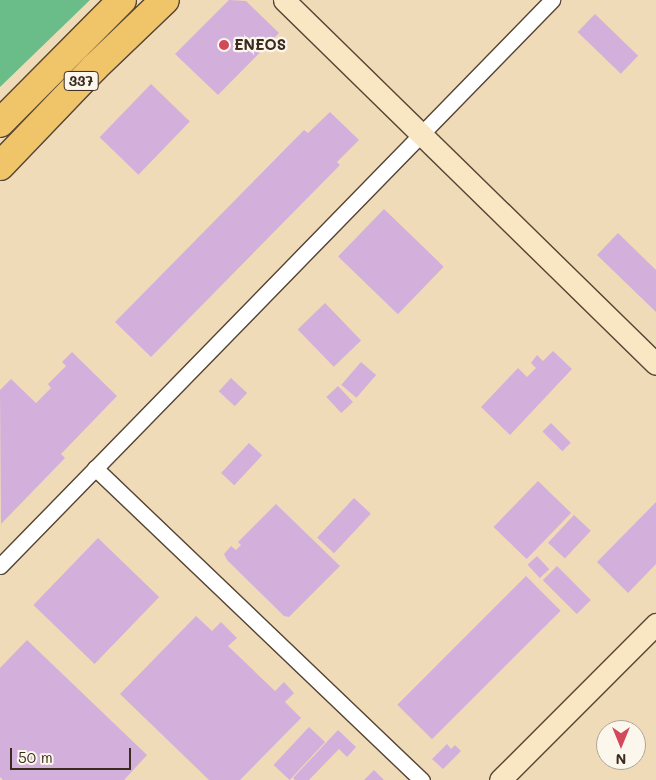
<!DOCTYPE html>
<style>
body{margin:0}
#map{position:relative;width:656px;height:780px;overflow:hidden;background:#f0dbb9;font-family:Mali,sans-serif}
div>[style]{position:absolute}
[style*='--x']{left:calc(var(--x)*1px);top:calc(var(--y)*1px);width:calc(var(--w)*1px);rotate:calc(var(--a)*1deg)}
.forest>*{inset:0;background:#6abc89}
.building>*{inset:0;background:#d3afdc;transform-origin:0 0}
.roads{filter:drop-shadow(1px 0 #564535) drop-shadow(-1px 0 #564535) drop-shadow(0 1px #564535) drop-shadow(0 -1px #564535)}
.street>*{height:15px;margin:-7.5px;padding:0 7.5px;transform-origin:7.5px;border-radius:7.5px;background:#fff}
.secondary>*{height:21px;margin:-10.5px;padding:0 10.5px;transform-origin:10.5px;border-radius:10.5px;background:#f9e7c3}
.highway>*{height:28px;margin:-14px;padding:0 14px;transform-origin:14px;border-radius:14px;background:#f0c469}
.dots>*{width:14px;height:14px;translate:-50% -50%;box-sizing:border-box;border:2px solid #fbf7ec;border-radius:50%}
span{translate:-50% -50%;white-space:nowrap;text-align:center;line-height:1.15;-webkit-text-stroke:4.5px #fbf7ec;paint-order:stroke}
.shield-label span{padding:1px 4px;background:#fbf7ec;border:1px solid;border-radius:4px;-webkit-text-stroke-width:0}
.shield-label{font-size:14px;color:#3b2a1e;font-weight:700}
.poi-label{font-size:15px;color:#3b2a1e;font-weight:700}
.left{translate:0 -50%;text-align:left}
.north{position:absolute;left:596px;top:720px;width:50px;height:50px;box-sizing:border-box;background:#fbf7ec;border:1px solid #aea59a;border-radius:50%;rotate:180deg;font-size:14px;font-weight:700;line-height:20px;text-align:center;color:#3b2a1e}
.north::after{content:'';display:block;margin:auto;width:18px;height:22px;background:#d1495b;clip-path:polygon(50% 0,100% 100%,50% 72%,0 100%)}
.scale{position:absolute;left:10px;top:748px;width:121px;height:22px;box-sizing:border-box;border:2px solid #3b2a1e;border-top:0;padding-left:6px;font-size:15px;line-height:18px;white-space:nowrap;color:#3b2a1e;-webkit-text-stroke:4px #fbf7ec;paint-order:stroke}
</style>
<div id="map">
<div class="forest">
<i style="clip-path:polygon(0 0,90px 0,0 87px)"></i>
</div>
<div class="building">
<i style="clip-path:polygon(229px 0,246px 1px,279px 33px,218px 95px,175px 54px)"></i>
<i style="left:595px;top:14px;width:60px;height:25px;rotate:44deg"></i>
<i style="left:151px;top:84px;width:54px;height:74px;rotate:44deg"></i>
<i style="clip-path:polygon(330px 112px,359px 140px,337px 162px,340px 165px,151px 357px,115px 322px,304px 130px,308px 133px)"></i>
<i style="left:384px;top:209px;width:83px;height:66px;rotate:44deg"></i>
<i style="clip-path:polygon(618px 233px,656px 270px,656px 312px,597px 255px)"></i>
<i style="left:325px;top:303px;width:52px;height:38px;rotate:46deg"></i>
<i style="clip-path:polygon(553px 351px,572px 369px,510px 435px,481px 407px,518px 368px,527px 377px,536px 368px,531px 363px,537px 355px,543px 361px)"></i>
<i style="clip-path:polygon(72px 352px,117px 396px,61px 454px,65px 458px,1px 524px,0 390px,11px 379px,36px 403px,51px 388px,48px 384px,66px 366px,62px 362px)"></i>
<i style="left:361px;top:362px;width:20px;height:30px;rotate:41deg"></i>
<i style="left:231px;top:378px;width:22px;height:18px;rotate:43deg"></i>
<i style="left:338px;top:386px;width:22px;height:16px;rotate:47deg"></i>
<i style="left:551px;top:423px;width:28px;height:12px;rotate:45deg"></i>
<i style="left:249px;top:443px;width:18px;height:41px;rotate:43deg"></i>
<i style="left:538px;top:481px;width:46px;height:64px;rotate:44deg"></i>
<i style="left:354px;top:498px;width:23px;height:54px;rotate:43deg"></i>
<i style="clip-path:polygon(656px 502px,656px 564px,628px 593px,597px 562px)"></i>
<i style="clip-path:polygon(276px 504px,340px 566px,289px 617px,284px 616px,227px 560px,224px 554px,231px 546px,236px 550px,241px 545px,238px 542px)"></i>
<i style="left:574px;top:515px;width:23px;height:38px;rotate:43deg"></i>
<i style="left:98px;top:538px;width:85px;height:93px;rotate:44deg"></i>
<i style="left:537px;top:556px;width:18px;height:13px;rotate:47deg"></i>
<i style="left:557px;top:566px;width:48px;height:20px;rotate:45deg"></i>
<i style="left:526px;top:576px;width:49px;height:182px;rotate:45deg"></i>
<i style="clip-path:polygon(196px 616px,212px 631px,221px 622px,237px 638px,228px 646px,275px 691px,284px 682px,294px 693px,285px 702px,301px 718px,240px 780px,209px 780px,120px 694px)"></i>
<i style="clip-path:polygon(27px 640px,147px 755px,124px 780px,3px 780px,0 777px,0 668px)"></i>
<i style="left:309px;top:727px;width:22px;height:52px;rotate:43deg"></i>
<i style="clip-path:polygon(338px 730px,356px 747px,347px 757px,339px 749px,309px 780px,295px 780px,293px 778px)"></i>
<i style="clip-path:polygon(447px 744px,451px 749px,455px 745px,461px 751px,443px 769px,432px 759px)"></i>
<i style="clip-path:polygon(374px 770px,384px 780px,364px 780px)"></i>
</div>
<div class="roads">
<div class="street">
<i style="--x:95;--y:468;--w:452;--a:43.7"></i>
<i style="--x:0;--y:566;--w:791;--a:-45.72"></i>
</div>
<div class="secondary">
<i style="--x:284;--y:0;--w:520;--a:44.38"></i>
<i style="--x:500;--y:780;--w:221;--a:-45"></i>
</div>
<div class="highway">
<i style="--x:0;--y:123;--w:173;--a:-45.2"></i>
<i style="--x:0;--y:166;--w:136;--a:-46.2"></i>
<i style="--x:94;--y:68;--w:98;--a:-43.8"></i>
</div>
</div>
<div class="dots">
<i style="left:224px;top:45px;background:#d1495b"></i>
</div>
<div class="shield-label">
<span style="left:81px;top:81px">337</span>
</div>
<div class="poi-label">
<span class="left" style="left:234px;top:45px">ENEOS</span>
</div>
<div class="north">N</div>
<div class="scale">50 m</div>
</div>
